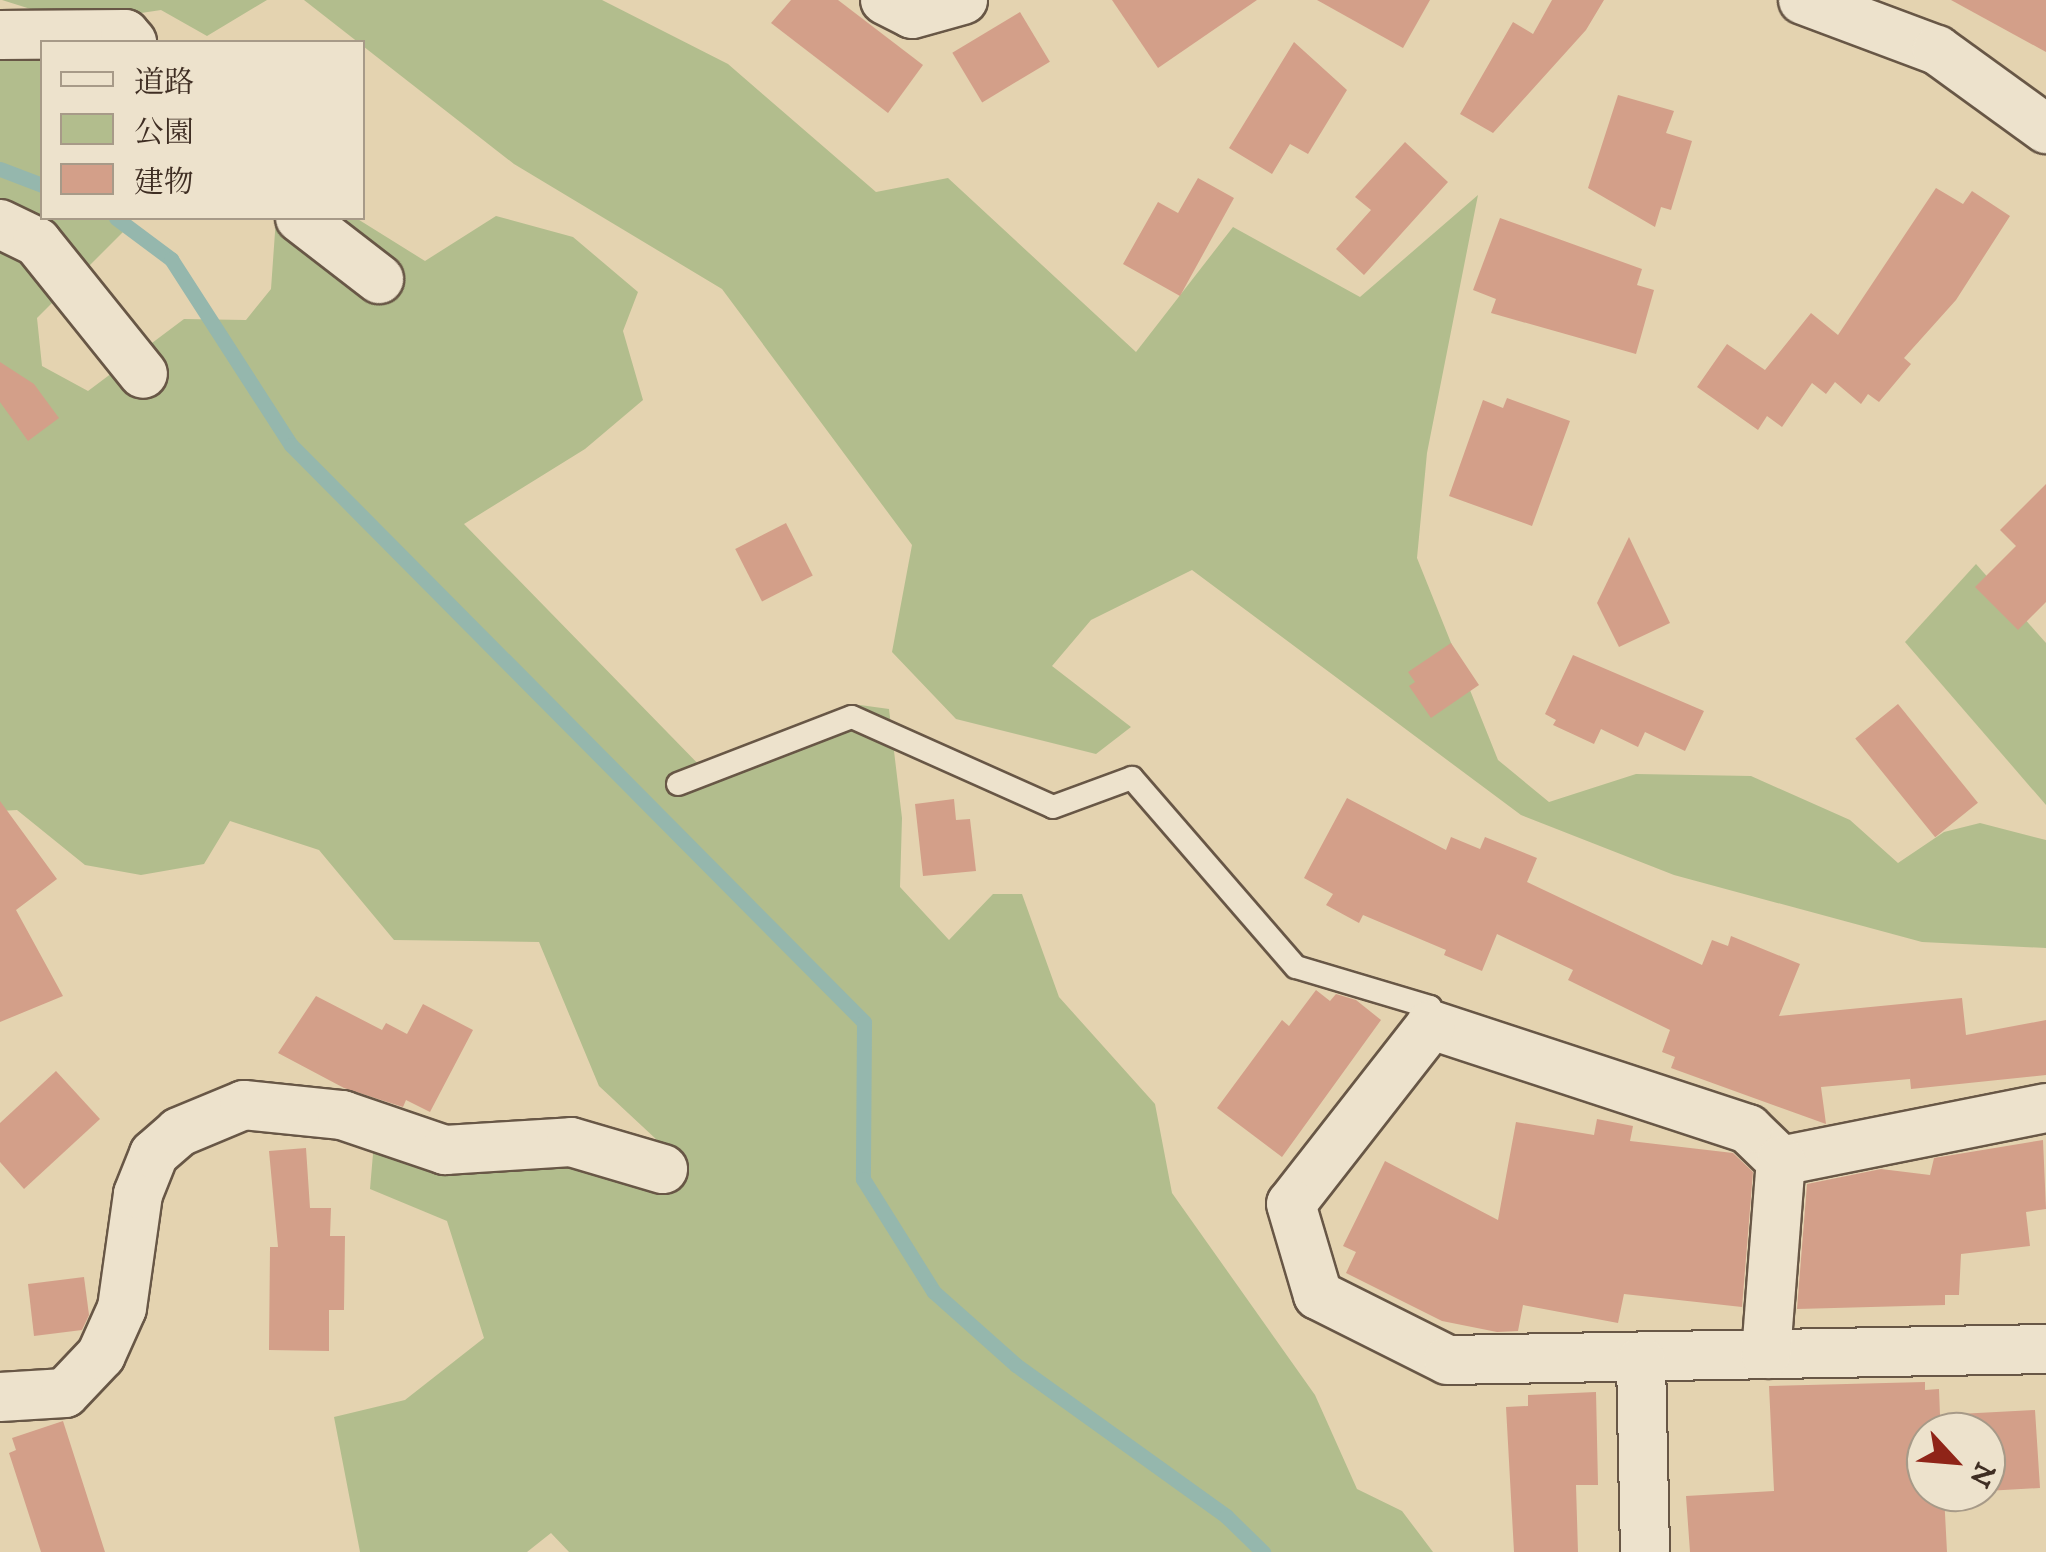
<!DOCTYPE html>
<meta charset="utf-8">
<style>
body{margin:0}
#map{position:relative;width:2046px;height:1552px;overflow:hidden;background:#e4d3b0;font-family:"IM FELL DW Pica","Noto Serif JP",serif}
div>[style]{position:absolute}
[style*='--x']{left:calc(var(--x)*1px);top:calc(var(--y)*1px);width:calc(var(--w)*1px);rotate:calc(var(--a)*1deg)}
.green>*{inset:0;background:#b2bd8d}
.stream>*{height:15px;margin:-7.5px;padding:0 7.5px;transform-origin:7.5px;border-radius:7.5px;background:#95b7ad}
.building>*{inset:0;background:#d39f89;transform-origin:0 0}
.roads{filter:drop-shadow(2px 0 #685746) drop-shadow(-2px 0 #685746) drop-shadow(0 2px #685746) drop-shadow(0 -2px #685746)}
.lane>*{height:22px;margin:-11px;padding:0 11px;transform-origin:11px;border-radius:11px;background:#ede2cc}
.street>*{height:48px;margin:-24px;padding:0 24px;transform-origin:24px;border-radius:24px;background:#ede2cc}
span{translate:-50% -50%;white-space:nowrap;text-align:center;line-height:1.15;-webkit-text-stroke:8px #ede2cc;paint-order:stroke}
.legend{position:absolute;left:40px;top:40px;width:325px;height:180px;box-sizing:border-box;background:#ede2cc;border:2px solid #a79a88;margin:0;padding:12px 18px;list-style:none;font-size:30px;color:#3f2e23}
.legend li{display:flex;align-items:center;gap:20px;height:50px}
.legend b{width:50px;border:2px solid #a79a88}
.north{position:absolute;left:1906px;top:1412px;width:100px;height:100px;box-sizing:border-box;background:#ede2cc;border:2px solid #a79a88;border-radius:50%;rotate:116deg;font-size:28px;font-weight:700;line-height:40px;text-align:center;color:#3f2e23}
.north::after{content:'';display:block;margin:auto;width:35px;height:45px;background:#8f2418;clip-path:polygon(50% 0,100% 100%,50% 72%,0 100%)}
</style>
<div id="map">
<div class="green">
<i style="clip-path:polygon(2px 0,267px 0,207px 36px,161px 10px,75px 23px)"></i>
<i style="clip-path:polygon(304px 0,602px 0,728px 64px,876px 192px,948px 178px,1136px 352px,1233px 227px,1360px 297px,1478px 195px,1427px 453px,1417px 558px,1498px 760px,1549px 802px,1636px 774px,1751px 776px,1850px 820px,1898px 863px,1944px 832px,1980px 823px,2046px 840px,2046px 948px,1922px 942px,1674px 875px,1521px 815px,1192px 570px,1091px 620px,1052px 666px,1131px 727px,1096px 754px,956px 719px,892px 652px,912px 545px,722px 289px,514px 164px)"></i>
<i style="clip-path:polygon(42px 51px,42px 218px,119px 218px,127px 228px,37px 318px,42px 366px,88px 391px,184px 319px,246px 320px,271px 289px,276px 218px,356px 218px,425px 261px,496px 216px,573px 237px,638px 292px,623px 331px,643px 400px,585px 449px,464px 524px,708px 774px,785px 750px,860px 705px,889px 709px,902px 818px,900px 887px,949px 940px,993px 894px,1022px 894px,1059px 997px,1155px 1104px,1172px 1193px,1315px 1395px,1357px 1489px,1402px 1511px,1433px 1552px,569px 1552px,551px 1533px,527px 1552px,360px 1552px,334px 1417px,405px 1400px,484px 1338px,447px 1221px,370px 1189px,374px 1142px,594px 1127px,657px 1140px,599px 1086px,539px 942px,394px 940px,319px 850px,230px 821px,204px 864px,141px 875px,85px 865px,17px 810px,0 811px,0 53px)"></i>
<i style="clip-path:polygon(1976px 564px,2046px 643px,2046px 805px,1905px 642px)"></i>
</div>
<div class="stream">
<i style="--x:0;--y:169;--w:45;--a:20.9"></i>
<i style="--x:116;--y:218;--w:69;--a:36.7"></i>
<i style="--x:171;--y:259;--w:221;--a:57.2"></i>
<i style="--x:291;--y:445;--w:813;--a:45.2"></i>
<i style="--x:864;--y:1022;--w:157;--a:90.4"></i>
<i style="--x:863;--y:1179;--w:133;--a:57.9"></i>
<i style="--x:934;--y:1292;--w:110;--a:41.7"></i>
<i style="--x:1016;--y:1365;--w:259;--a:35.7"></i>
<i style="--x:1226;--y:1516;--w:52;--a:44.2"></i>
</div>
<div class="building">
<i style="clip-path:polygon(791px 0,838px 0,923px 65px,888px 113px,771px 23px)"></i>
<i style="clip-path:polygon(1112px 0,1257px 0,1158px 68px)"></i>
<i style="clip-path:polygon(1317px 0,1430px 0,1403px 48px)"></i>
<i style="clip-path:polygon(1552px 0,1604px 0,1586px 30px,1493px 133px,1460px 114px,1513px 22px,1533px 34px)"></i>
<i style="clip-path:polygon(1951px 0,2046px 0,2046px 52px)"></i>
<i style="left:1020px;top:12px;width:58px;height:79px;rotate:59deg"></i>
<i style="clip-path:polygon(1294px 42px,1347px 90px,1308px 154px,1290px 144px,1272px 174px,1229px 148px)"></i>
<i style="clip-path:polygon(1618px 95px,1674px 111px,1666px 133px,1692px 141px,1671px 210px,1661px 207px,1655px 227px,1588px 188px)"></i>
<i style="clip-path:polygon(1405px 142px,1448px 182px,1364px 275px,1336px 249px,1371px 210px,1355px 197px)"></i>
<i style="clip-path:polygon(1198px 178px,1234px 198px,1180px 296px,1123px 264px,1158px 202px,1178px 213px)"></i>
<i style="clip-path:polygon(1936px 188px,1963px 204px,1972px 191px,2010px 216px,1956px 300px,1904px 358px,1911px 364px,1879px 402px,1868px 394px,1861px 404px,1835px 382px,1826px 394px,1812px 383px,1782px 427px,1767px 416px,1758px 430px,1697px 387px,1727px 344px,1765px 370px,1811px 313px,1838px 335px)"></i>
<i style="clip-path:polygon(1500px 218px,1642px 269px,1637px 285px,1654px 290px,1636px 354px,1491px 313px,1496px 299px,1473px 290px)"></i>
<i style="clip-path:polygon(0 362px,34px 384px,59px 418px,28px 441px,0 402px)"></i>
<i style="clip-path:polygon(1507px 398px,1570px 421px,1532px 526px,1449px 496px,1483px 400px,1503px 408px)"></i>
<i style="clip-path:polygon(2046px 484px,2046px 602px,2018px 630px,1975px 587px,2016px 546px,2000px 530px)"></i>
<i style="left:786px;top:523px;width:59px;height:57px;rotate:63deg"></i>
<i style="clip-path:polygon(1629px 537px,1670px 623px,1619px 647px,1597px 603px)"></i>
<i style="clip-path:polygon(1451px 643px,1479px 685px,1431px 718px,1409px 686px,1415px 682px,1408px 672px)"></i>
<i style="clip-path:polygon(1573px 655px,1704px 711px,1685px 751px,1645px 732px,1638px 747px,1601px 729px,1594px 744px,1553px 725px,1556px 720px,1545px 714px)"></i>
<i style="left:1898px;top:704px;width:127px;height:55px;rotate:51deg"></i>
<i style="clip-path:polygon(1347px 798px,1446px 850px,1451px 837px,1480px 849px,1485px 837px,1537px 858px,1527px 882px,1702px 965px,1712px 940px,1728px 946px,1731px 936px,1800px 964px,1779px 1016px,1962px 998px,1966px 1035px,2046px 1020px,2046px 1075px,1911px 1089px,1910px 1079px,1821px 1087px,1826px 1124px,1671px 1068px,1675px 1057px,1662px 1052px,1670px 1030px,1568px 980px,1573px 970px,1497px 934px,1482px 971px,1444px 955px,1446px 950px,1363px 915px,1359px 923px,1326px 905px,1333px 894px,1304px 878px)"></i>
<i style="clip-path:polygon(954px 799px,956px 820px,970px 819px,976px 871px,923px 876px,915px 804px)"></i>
<i style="clip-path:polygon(0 801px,57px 879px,16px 910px,63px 996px,0 1022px)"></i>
<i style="clip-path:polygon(1316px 990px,1330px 1001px,1336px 994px,1356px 1000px,1381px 1020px,1282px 1157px,1217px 1108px,1282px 1020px,1289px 1026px)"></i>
<i style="clip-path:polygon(316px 996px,382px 1030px,386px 1023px,407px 1034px,423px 1004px,473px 1030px,430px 1112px,406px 1100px,403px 1107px,344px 1088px,278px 1053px)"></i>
<i style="clip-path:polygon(56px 1071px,100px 1119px,24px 1189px,0 1162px,0 1123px)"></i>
<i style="clip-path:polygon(1597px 1119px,1633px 1126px,1630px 1141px,1733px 1153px,1753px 1172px,1742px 1307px,1624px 1294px,1618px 1323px,1523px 1305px,1518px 1331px,1497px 1332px,1442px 1321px,1346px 1273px,1356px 1252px,1343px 1246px,1385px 1161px,1498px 1220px,1516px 1122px,1594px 1135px)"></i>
<i style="clip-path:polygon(2043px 1140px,2046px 1209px,2026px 1212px,2030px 1246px,1961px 1254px,1959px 1295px,1945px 1295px,1945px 1305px,1797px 1309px,1807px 1184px,1881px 1169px,1930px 1175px,1934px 1158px)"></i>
<i style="clip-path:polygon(306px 1148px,310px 1208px,331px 1208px,330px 1236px,345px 1236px,344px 1310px,329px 1310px,329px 1351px,269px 1350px,270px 1247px,278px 1247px,269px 1151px)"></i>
<i style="clip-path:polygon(84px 1277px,89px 1315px,82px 1330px,34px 1336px,28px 1284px)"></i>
<i style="clip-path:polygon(1925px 1382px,1925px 1390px,1939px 1389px,1940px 1415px,2035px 1410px,2040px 1488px,1986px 1491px,1986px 1432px,1926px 1432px,1926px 1492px,1973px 1492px,1944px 1494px,1947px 1552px,1690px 1552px,1686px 1496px,1774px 1491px,1769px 1386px)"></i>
<i style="clip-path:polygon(1596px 1392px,1598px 1485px,1576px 1485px,1578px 1552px,1514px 1552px,1506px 1407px,1528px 1406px,1528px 1395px)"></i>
<i style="clip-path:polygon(63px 1421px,105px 1552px,41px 1552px,9px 1453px,16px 1450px,12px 1438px)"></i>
</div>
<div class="roads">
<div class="lane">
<i style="--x:678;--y:784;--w:186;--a:-21.1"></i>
<i style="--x:852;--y:717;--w:220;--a:24.1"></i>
<i style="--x:1053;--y:807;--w:84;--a:-20.2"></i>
<i style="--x:1132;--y:778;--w:250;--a:49.1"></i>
<i style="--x:1296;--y:967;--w:140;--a:16.6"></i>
<i style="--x:1430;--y:1007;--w:18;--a:87"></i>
</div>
<div class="street">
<i style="--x:885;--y:0;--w:30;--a:27"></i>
<i style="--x:912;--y:14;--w:53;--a:-15.4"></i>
<i style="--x:1803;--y:0;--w:143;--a:20.5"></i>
<i style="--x:1937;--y:50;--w:135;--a:35.9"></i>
<i style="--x:0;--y:35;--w:125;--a:-0.5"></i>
<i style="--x:125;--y:34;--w:11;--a:49"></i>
<i style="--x:300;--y:218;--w:100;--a:37.7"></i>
<i style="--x:0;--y:224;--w:41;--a:25.9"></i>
<i style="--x:37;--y:242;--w:169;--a:51.2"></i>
<i style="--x:2046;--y:1108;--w:270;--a:168.7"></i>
<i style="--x:1781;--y:1161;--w:46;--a:-135.9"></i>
<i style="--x:1748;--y:1129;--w:334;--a:-161.8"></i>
<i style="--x:1431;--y:1025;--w:227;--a:128"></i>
<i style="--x:1291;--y:1204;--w:95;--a:73.5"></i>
<i style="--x:1318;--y:1295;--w:145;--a:26.6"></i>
<i style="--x:1448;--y:1360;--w:598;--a:-1.05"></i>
<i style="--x:1766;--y:1354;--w:194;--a:-85.6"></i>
<i style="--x:1641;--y:1361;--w:191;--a:88.8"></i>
<i style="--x:0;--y:1397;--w:65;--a:-3.5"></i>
<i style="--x:65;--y:1393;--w:52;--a:-46.5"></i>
<i style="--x:101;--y:1355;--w:51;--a:-65.9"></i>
<i style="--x:122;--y:1308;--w:115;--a:-82"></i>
<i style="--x:138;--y:1194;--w:43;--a:-68.2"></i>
<i style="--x:154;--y:1154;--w:33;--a:-41"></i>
<i style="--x:179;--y:1132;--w:70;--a:-22.6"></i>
<i style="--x:244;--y:1105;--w:99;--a:5.8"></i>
<i style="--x:342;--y:1115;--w:109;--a:18.8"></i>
<i style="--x:445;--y:1150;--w:126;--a:-3.6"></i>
<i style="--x:571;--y:1142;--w:96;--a:16.4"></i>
</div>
</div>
<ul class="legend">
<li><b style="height:12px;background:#ede2cc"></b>道路</li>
<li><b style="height:28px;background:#b2bd8d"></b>公園</li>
<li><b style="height:28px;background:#d39f89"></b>建物</li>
</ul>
<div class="north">N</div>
</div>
